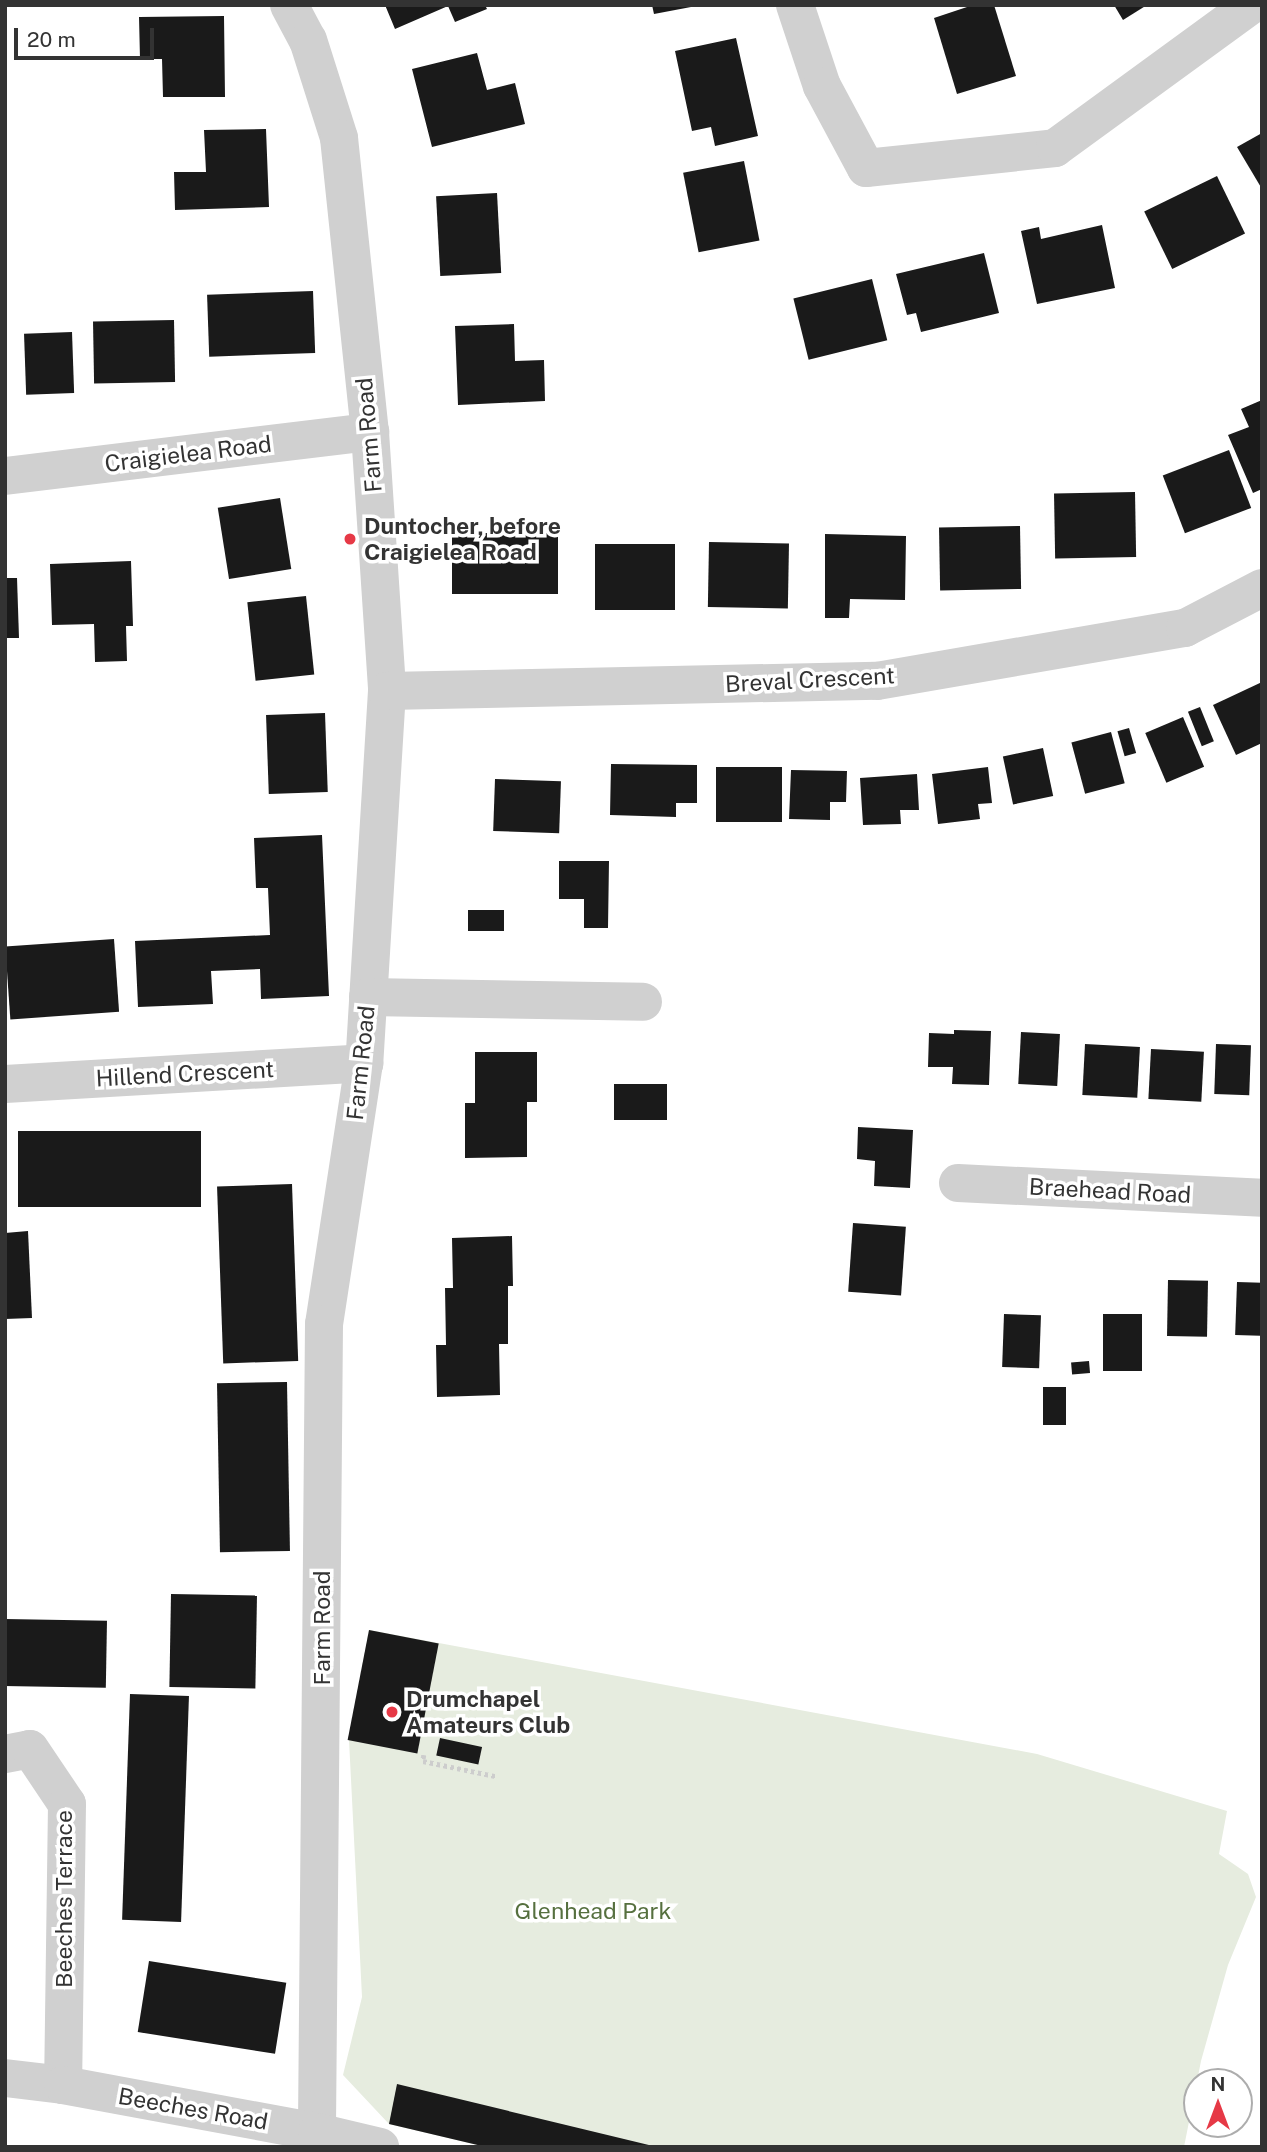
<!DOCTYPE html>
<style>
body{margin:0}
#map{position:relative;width:1267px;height:2152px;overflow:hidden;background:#fff;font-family:"Public Sans",sans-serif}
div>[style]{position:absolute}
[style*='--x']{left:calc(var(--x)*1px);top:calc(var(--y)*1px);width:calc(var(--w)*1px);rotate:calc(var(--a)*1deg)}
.green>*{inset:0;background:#e6ecdf}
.building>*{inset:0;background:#1a1a1a;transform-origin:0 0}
.path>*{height:4.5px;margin-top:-2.25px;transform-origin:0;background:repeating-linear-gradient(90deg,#cdcdcd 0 3.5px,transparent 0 7px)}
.minor>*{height:38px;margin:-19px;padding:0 19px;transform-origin:19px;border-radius:19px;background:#d0d0d0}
.dots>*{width:19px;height:19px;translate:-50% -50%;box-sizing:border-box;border:4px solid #fff;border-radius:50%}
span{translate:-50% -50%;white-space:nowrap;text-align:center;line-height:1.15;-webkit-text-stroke:7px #fff;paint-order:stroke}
.street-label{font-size:23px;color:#333}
.poi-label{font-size:23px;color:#333;font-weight:700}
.left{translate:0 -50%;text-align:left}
.park-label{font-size:23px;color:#56703f}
.frame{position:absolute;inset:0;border:7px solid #333;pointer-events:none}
.north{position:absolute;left:1183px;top:2068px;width:70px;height:70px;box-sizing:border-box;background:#fff;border:2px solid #adadad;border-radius:50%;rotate:0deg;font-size:19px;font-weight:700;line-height:28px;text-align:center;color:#333}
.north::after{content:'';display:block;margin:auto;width:24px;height:32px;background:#e63946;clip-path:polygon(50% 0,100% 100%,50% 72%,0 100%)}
.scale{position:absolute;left:14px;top:28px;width:140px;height:32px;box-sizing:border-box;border:4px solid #333;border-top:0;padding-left:9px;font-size:21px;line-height:24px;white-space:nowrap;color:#333;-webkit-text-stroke:5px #fff;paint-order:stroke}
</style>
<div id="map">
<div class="green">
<i style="clip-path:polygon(369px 1630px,1037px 1754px,1227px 1811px,1219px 1854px,1248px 1874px,1256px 1897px,1228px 1965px,1201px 2061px,1184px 2147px,486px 2147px,389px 2124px,343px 2075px,362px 1997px,349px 1740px)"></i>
</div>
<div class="building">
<i style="clip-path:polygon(385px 5px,485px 5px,487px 9px,455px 22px,448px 6px,395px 29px)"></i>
<i style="clip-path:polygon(652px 5px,691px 5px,691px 7px,654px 14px)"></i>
<i style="clip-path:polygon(973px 5px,994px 5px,1016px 76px,957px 94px,934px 18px)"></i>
<i style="clip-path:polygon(1114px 5px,1147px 5px,1123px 20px)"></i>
<i style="clip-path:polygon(224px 16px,225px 97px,163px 97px,162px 59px,140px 59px,139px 17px)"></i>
<i style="clip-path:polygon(736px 38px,758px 136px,715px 146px,711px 127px,692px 131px,675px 51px)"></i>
<i style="clip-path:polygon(477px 53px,487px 90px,515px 83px,525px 124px,432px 147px,412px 69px)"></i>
<i style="clip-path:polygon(266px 129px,269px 207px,175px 210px,174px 172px,206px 172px,204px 130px)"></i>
<i style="clip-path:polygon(1262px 133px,1262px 189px,1237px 147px)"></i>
<i style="left:744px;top:161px;width:81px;height:62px;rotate:79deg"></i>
<i style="left:1217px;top:176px;width:64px;height:81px;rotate:64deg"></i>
<i style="left:497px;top:193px;width:80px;height:61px;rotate:87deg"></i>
<i style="clip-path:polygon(1102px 225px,1115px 288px,1037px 304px,1021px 231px,1039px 227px,1041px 239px)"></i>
<i style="clip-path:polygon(984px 253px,999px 313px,921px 332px,916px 313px,907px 315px,896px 274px)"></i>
<i style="left:872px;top:279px;width:63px;height:81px;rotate:76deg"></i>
<i style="left:313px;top:291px;width:62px;height:106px;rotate:88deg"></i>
<i style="left:174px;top:320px;width:62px;height:81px;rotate:89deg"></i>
<i style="clip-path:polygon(514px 324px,515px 361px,544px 360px,545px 401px,458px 405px,455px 326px)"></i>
<i style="left:72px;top:332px;width:61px;height:48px;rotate:88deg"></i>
<i style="clip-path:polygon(1262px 400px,1262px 489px,1253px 493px,1228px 435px,1249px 427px,1241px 409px)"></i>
<i style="left:1229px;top:450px;width:62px;height:71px;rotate:69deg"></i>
<i style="left:1135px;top:492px;width:65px;height:81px;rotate:89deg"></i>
<i style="left:280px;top:498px;width:72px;height:63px;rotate:81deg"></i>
<i style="left:1020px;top:526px;width:63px;height:81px;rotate:89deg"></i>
<i style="left:558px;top:533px;width:61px;height:106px;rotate:90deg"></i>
<i style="clip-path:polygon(825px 534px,906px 536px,905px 600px,850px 599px,849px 618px,825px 618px)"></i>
<i style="left:709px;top:542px;width:80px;height:65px;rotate:1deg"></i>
<i style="left:675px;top:544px;width:66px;height:80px;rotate:90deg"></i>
<i style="clip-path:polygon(131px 561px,133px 626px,126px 626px,127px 661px,95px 662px,94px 624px,52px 625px,50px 564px)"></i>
<i style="clip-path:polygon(5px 578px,17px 578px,19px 638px,5px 638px)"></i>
<i style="left:306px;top:596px;width:79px;height:59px;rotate:84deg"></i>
<i style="clip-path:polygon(1262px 682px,1262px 743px,1236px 755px,1213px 705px)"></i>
<i style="left:1200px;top:707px;width:37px;height:13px;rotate:68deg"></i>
<i style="left:325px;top:713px;width:79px;height:59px;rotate:88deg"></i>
<i style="left:1183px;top:717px;width:54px;height:41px;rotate:67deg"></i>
<i style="left:1129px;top:728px;width:26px;height:12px;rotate:74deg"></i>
<i style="left:1111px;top:732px;width:53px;height:41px;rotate:75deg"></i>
<i style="left:1043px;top:748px;width:49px;height:41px;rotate:78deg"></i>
<i style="clip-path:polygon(611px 764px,697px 765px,697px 803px,676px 803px,676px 817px,610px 815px)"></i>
<i style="left:716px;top:767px;width:66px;height:55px"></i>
<i style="clip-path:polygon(988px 767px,992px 803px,978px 804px,980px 819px,938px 824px,932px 774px)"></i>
<i style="clip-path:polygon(791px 770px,847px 771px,846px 802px,830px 802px,830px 820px,789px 819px)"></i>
<i style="clip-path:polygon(917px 774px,919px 810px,900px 810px,901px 824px,863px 825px,860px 778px)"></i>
<i style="left:495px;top:779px;width:66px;height:52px;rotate:2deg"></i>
<i style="clip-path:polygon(322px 835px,329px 996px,261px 999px,260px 969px,211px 971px,213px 1004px,138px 1007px,135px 941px,270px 935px,268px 888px,256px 888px,254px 838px)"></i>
<i style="clip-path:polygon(559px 861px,609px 861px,608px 928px,584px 928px,584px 899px,559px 899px)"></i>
<i style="left:468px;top:910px;width:36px;height:21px"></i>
<i style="left:114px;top:939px;width:73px;height:109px;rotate:86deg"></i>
<i style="clip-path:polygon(954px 1030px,991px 1031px,989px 1085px,952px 1084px,953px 1067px,928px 1067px,929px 1033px,954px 1034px)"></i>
<i style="left:1021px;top:1032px;width:39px;height:52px;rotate:3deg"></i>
<i style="left:1085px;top:1044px;width:55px;height:51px;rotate:3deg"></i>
<i style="left:1216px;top:1044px;width:35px;height:50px;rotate:2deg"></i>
<i style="left:1151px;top:1049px;width:53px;height:50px;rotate:3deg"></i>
<i style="clip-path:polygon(475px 1052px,537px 1052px,537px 1102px,527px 1102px,527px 1157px,465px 1158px,465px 1103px,475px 1103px)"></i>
<i style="left:667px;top:1084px;width:36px;height:53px;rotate:90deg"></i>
<i style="clip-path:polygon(858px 1127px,913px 1130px,910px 1188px,874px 1186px,875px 1161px,857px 1159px)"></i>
<i style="left:201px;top:1131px;width:76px;height:183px;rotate:90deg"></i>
<i style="left:292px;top:1184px;width:177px;height:75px;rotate:88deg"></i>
<i style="left:853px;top:1223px;width:53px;height:69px;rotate:4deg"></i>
<i style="clip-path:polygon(28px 1231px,32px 1318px,5px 1319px,5px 1233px)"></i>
<i style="clip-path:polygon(512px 1236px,513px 1286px,508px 1286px,508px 1344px,499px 1344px,500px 1395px,437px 1397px,436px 1345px,446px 1345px,445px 1288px,453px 1288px,452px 1238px)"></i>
<i style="left:1168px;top:1280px;width:40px;height:56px;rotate:1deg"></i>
<i style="left:1237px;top:1282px;width:25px;height:53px;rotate:2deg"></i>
<i style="left:1004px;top:1314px;width:37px;height:53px;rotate:2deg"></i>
<i style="left:1142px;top:1314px;width:57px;height:39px;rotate:90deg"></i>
<i style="left:1089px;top:1361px;width:12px;height:18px;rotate:85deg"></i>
<i style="left:287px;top:1382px;width:169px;height:70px;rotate:89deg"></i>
<i style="left:1043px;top:1387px;width:23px;height:38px"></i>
<i style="left:171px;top:1594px;width:86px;height:93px;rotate:1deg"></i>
<i style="left:5px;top:1619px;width:102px;height:67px;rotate:1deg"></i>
<i style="left:369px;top:1630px;width:71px;height:112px;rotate:11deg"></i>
<i style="left:130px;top:1694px;width:59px;height:226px;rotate:2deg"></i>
<i style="left:440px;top:1738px;width:43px;height:18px;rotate:12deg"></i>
<i style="left:149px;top:1961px;width:139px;height:72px;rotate:9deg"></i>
<i style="clip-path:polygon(397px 2084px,653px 2146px,653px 2147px,486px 2147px,389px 2124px)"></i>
</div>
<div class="path">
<i style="--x:424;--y:1755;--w:6;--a:99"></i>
<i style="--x:423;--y:1761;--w:74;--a:11.8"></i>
</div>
<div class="minor">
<i style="--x:289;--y:5;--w:40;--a:62"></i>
<i style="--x:308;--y:40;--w:103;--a:72.4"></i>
<i style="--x:339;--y:138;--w:296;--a:84"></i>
<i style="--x:370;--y:432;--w:260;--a:86.2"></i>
<i style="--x:387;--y:691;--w:373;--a:93.5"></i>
<i style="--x:364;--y:1063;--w:264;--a:98.7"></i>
<i style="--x:324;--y:1324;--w:808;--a:90.5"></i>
<i style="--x:795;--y:5;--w:85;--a:71.6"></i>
<i style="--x:822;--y:86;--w:93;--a:61.8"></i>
<i style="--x:866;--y:168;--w:190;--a:-6"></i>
<i style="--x:1055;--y:148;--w:243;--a:-36.1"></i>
<i style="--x:5;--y:476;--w:368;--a:-6.9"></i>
<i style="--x:387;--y:691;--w:490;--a:-1.2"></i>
<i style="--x:877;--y:681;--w:313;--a:-9.8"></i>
<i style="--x:1185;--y:628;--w:87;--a:-27.5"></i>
<i style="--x:368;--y:997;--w:275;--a:1"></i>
<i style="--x:5;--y:1084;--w:360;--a:-3.3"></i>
<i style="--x:958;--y:1183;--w:304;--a:2.8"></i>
<i style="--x:5;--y:1754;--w:25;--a:-11"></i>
<i style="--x:30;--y:1749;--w:66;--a:56.1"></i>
<i style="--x:67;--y:1804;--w:281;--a:90.8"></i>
<i style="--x:5;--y:2078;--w:58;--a:6.9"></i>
<i style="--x:63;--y:2085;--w:258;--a:10.5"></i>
<i style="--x:317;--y:2132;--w:65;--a:13.4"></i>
</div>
<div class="dots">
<i style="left:350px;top:539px;background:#e63946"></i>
<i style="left:392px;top:1712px;background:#e63946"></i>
</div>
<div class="street-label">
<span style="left:369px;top:435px;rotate:-95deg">Farm Road</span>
<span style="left:188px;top:454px;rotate:-7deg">Craigielea Road</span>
<span style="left:810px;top:680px;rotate:-3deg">Breval Crescent</span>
<span style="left:361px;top:1063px;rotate:-84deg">Farm Road</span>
<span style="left:185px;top:1074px;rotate:-3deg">Hillend Crescent</span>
<span style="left:1110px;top:1191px;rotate:3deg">Braehead Road</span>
<span style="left:322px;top:1628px;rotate:-90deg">Farm Road</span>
<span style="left:64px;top:1899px;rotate:-90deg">Beeches Terrace</span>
<span style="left:193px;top:2109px;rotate:10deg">Beeches Road</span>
</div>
<div class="poi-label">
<span class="left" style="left:364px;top:539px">Duntocher, before<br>Craigielea Road</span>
<span class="left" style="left:406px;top:1712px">Drumchapel<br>Amateurs Club</span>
</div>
<div class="park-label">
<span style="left:593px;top:1911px">Glenhead Park</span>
</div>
<div class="frame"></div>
<div class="north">N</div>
<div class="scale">20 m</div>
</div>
